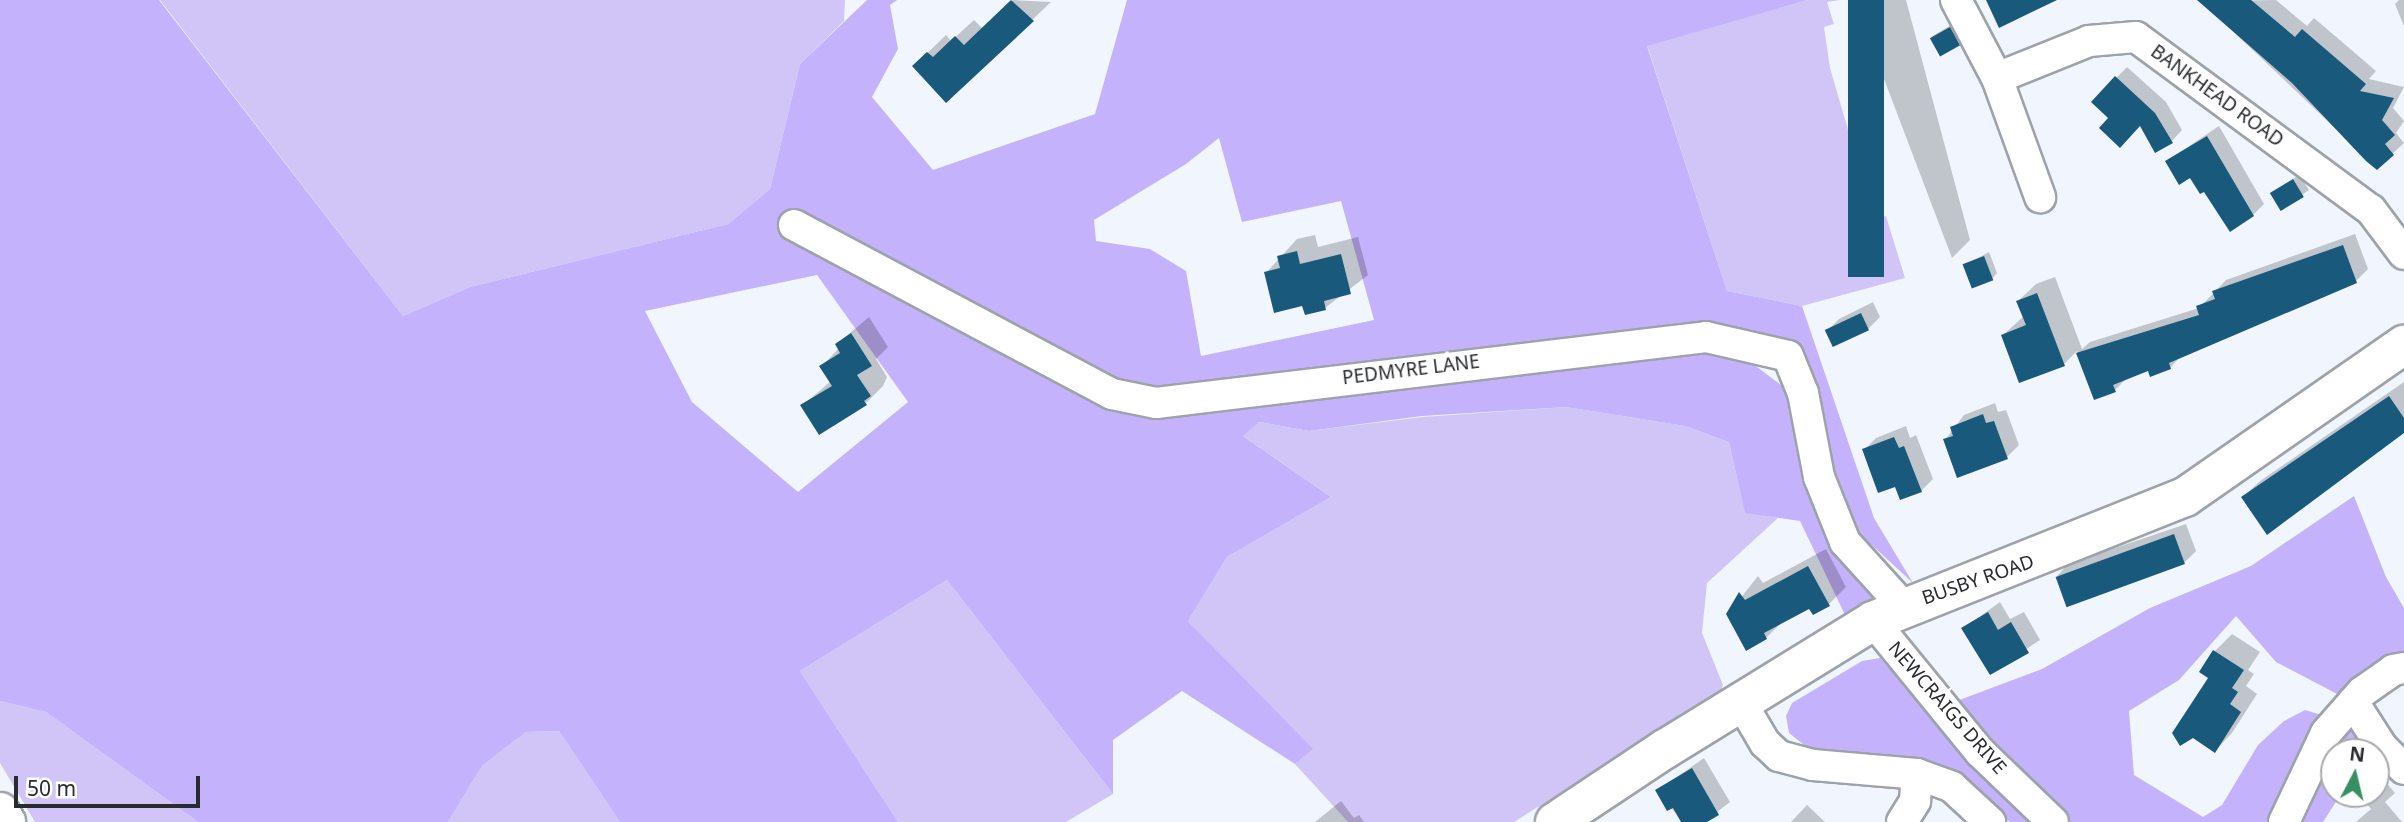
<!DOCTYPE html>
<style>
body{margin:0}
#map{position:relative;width:2404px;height:822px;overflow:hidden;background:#f1f6fe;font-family:"Noto Sans",sans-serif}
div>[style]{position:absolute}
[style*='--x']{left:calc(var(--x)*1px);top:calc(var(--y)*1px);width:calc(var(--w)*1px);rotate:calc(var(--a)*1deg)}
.green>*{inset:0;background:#d1c5f7}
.forest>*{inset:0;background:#c5b2fc}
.shadow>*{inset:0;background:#0003;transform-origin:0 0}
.building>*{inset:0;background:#19597b;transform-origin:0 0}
.roads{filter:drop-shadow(2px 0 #9ea2a9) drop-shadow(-2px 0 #9ea2a9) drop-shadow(0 2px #9ea2a9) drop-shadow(0 -2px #9ea2a9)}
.minor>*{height:30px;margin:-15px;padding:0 15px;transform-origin:15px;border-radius:15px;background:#fff}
.secondary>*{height:38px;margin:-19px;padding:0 19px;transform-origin:19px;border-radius:19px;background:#fff}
span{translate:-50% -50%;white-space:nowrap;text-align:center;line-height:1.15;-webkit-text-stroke:7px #fff;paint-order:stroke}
.street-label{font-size:19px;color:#292b2e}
.north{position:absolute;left:2320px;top:738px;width:70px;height:70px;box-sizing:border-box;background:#fff;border:2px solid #a9aaab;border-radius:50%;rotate:7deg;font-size:19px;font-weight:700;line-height:28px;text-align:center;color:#292b2e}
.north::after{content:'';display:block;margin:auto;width:24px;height:32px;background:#378f63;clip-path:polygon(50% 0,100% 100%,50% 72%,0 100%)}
.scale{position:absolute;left:14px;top:776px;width:186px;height:32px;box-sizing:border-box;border:4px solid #292b2e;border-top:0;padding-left:9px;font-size:21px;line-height:24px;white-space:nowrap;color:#292b2e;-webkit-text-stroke:5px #fff;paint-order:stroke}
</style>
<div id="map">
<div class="green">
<i style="clip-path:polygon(160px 0,845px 0,844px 21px,800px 64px,770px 189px,728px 224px,470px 287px,403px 316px)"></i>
<i style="clip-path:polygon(1808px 0,1840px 0,1827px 2px,1834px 24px,1824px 27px,1830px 68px,1868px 198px,1877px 218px,1886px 216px,1905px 278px,1802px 306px,1727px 291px,1647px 45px)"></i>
<i style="clip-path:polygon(1566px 407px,1685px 426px,1729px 442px,1745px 512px,1778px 518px,1707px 583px,1702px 633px,1723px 685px,1721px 691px,1514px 822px,1348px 822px,1295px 764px,1312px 749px,1188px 621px,1227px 557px,1331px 497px,1242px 435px,1259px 422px,1309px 431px,1422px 417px)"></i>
<i style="clip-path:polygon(947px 580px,1113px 794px,1066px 822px,898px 822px,800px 671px)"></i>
<i style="clip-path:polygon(0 701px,46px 712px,198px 822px,35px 822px,0 763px)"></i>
<i style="clip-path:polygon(559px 731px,620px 822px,448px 822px,482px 766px,526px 732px)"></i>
</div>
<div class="forest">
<i style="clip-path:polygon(evenodd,0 0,159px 0,403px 316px,470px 287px,728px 224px,770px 189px,800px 64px,867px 0,897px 0,890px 5px,898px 49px,872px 97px,933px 170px,1095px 114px,1127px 0,1808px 0,1647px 46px,1727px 291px,1802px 306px,1874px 518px,1913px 583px,1850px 525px,1802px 359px,1721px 347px,1745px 358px,1793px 394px,1881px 601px,1847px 619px,1800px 521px,1745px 513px,1729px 442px,1685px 426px,1566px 407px,1422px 416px,1309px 431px,1259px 422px,1243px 436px,1331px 497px,1227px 557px,1188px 621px,1313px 749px,1295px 764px,1182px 691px,1113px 740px,1113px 794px,947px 580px,800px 671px,898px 822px,620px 822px,559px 731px,526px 732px,482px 766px,448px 822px,198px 822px,46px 712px,0 701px,0 0,1219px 138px,1242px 222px,1341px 201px,1374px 320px,1201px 356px,1186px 271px,1150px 249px,1096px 241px,1094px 220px,1186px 164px,1219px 138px,0 0,817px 275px,908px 402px,798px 492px,692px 402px,645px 311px,817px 275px)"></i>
<i style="clip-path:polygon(2354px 496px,2386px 577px,2404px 608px,2404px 660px,2341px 696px,2276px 662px,2236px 616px,2179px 680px,2129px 711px,2134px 775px,2203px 817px,2222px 805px,2258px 745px,2284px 721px,2305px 710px,2325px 716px,2267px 822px,2066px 822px,1954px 702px,2042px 669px,2150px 608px,2251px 566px)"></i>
<i style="clip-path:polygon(1880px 658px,1961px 750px,2033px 822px,2010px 822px,1972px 788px,1941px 771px,1905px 758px,1808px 748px,1789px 733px,1786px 716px,1792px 703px,1862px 661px)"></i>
<i style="clip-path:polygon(2343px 727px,2359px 728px,2368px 752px,2334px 752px,2334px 794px,2341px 794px,2323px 822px,2297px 822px)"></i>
</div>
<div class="shadow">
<i style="clip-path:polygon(1013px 0,1051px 2px,947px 101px,914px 66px,946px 35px,951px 41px,974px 20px,982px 28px)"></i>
<i style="clip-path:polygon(1854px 0,1906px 0,1970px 240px,1952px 258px)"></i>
<i style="clip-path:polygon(2276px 0,2307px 26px,2314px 18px,2376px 71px,2369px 79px,2404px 87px,2393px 108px,2404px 121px,2396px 133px,2404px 143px,2377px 168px,2201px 1px)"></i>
<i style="clip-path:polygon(2399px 0,2404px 0,2404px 26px,2395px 4px)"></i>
<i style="clip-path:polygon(1956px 22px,1963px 39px,1957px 45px,1931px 37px)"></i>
<i style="clip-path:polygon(2127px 67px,2166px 102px,2182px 130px,2172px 141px,2093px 102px)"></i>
<i style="clip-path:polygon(2219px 126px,2264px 204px,2253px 215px,2204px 190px,2167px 161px)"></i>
<i style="left:2299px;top:175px;width:18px;height:33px;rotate:56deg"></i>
<i style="clip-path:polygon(2355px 234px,2368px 269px,2356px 281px,2182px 355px,2170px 368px,2149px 369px,2127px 378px,2115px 390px,2095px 398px,2077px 351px,2064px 364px,2003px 335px,2024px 316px,2018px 301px,2036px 284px,2055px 277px,2082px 349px,2090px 342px,2199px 308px,2226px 280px)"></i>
<i style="clip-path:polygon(1315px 235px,1318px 247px,1358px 237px,1368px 275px,1325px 308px,1304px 304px,1266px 273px,1297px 239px)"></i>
<i style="clip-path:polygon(1989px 252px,1997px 273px,1992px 279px,1965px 265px)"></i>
<i style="clip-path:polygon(1873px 302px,1880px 317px,1868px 329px,1834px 346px,1827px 331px,1839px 319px)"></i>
<i style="clip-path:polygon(869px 317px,888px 347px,876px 359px,887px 377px,883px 386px,865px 404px,802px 406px,831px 381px,822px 366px,839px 348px,837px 344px)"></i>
<i style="clip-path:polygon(2404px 382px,2404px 431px,2268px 532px,2243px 497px,2260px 481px)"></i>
<i style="clip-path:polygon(1995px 403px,1998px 412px,2006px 410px,2019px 445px,2007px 457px,1958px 476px,1945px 440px,1964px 415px)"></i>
<i style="clip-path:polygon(1906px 426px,1910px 438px,1916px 435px,1933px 479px,1921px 491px,1896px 484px,1864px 450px,1876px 438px)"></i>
<i style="clip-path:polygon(2186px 524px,2196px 551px,2184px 563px,2057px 576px,2068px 564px)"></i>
<i style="clip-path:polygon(1826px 549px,1846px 587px,1828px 605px,1810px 606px,1784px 620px,1766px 638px,1728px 614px,1758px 576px,1763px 583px)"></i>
<i style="clip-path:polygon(2000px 602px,2010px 619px,2024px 612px,2040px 640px,1990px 673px,1964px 628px)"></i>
<i style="clip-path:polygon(2232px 634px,2260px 652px,2248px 670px,2254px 674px,2246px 686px,2257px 694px,2232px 733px,2215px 751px,2210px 677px,2215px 651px)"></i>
<i style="clip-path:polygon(1704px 758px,1730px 802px,1704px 822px,1683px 822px,1657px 791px)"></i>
<i style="clip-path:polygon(2380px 775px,2395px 793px,2385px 802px,2402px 822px,2356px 822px,2371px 809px,2358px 794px,2376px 794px,2376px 779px)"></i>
<i style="clip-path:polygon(1341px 801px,1354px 818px,1359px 815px,1364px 822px,1315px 822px)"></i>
<i style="clip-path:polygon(1807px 805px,1825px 822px,1791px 822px)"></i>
</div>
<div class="building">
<i style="clip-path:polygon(1011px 0,1034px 21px,946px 103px,912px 66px,927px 52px,933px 57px,955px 36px,964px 45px)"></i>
<i style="left:1848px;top:0;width:36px;height:277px"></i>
<i style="clip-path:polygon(1986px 0,2057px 0,1999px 28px)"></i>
<i style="clip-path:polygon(2197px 0,2251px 0,2295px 37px,2302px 29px,2366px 84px,2360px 91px,2394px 98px,2382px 120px,2395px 135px,2385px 144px,2394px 155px,2377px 170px,2366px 161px,2292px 83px)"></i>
<i style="left:1950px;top:27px;width:21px;height:23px;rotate:61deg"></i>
<i style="clip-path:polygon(2115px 76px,2155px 113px,2173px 143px,2155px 153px,2140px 126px,2120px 148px,2099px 128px,2108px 118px,2091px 102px)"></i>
<i style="clip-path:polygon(2207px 136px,2254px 216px,2230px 232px,2204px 192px,2200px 194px,2190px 178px,2179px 185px,2165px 161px)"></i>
<i style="left:2293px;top:179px;width:21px;height:27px;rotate:59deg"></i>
<i style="clip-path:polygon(2343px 245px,2357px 283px,2169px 363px,2171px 369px,2150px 377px,2148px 371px,2113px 385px,2116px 392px,2094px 400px,2076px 353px,2199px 315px,2196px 306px,2215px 299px,2212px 291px)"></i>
<i style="clip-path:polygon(1297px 251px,1300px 264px,1341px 254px,1351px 294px,1324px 301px,1326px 310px,1305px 315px,1302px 306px,1274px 313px,1264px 272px,1280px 268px,1277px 256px)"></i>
<i style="left:1984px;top:256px;width:26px;height:23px;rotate:69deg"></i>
<i style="clip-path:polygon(2037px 293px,2065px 366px,2019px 383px,2001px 335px,2026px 325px,2016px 301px)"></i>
<i style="left:1861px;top:313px;width:19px;height:40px;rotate:65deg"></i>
<i style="clip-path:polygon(851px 333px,872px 366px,857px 375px,871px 396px,864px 401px,867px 405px,819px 435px,800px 405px,832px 386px,819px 366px,840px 353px,835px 344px)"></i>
<i style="clip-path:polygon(2389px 396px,2404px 418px,2404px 433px,2267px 535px,2241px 497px)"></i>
<i style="clip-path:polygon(1983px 414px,1986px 423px,1994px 421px,2008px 459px,1957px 478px,1943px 439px,1953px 436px,1950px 427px)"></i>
<i style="clip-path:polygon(1894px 437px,1899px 448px,1904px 446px,1922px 492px,1900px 500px,1895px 487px,1878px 493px,1862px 449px)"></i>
<i style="left:2174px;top:534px;width:32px;height:126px;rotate:70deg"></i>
<i style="clip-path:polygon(1808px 566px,1830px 606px,1813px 615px,1809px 609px,1764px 633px,1767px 639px,1746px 651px,1726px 614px,1739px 592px,1745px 600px)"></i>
<i style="clip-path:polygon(1988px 612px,1998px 630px,2011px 622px,2029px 653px,1990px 675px,1961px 628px)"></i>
<i style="clip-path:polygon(2213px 650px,2244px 670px,2232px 688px,2238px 692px,2230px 704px,2241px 712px,2215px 753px,2193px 738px,2180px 746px,2172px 733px,2208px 678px,2199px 672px)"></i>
<i style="clip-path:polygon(1692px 768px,1719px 815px,1707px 822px,1681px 822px,1673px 808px,1667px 811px,1655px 790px)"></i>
</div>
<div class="roads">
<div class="minor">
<i style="--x:1956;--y:0;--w:88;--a:62.3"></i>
<i style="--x:1997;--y:78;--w:127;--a:70.1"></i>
<i style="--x:1997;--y:78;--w:99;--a:-21.9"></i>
<i style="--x:2089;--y:41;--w:47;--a:-4.9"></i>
<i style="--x:2136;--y:37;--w:292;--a:36.4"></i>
<i style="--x:2371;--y:210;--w:55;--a:53.1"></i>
<i style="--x:794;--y:225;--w:360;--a:28"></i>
<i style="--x:1112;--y:394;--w:45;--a:11.6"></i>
<i style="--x:1156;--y:403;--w:554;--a:-6.84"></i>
<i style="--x:1706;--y:337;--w:84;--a:13"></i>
<i style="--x:1788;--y:356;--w:40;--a:68"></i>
<i style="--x:1803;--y:393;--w:86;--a:79.2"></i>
<i style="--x:1819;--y:477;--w:70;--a:68.2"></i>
<i style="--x:1845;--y:542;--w:86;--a:47.8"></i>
<i style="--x:1873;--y:621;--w:169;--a:50.8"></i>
<i style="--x:1980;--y:752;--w:101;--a:43.8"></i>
<i style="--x:2353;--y:702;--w:54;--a:57.2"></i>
<i style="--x:2382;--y:747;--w:31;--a:45"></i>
<i style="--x:1742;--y:704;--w:45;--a:59.5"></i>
<i style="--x:1765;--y:743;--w:19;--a:43"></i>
<i style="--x:1779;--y:756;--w:35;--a:15"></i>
<i style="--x:1813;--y:765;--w:104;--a:4.9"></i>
<i style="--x:1917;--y:774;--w:37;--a:20"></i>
<i style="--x:1952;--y:787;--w:52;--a:42.6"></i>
<i style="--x:1902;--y:822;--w:25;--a:-58"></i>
<i style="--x:1915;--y:801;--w:27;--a:-86"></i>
<i style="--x:2284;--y:822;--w:98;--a:-64.7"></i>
<i style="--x:2326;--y:733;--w:55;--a:-48.7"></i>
<i style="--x:2362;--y:692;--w:38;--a:-35"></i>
<i style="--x:2393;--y:670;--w:11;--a:-10"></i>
</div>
<div class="secondary">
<i style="--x:0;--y:812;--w:12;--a:59"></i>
<i style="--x:1555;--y:822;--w:132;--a:-33.6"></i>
<i style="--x:1665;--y:749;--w:244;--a:-31.6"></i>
<i style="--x:1873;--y:621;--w:336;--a:-21.7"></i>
<i style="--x:2185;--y:497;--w:267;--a:-34.8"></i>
</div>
</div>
<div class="street-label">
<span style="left:2217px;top:96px;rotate:36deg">BANKHEAD ROAD</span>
<span style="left:1411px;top:370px;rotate:-7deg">PEDMYRE LANE</span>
<span style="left:1978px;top:580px;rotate:-19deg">BUSBY ROAD</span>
<span style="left:1947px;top:708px;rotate:49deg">NEWCRAIGS DRIVE</span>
</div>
<div class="north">N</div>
<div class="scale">50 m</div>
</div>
